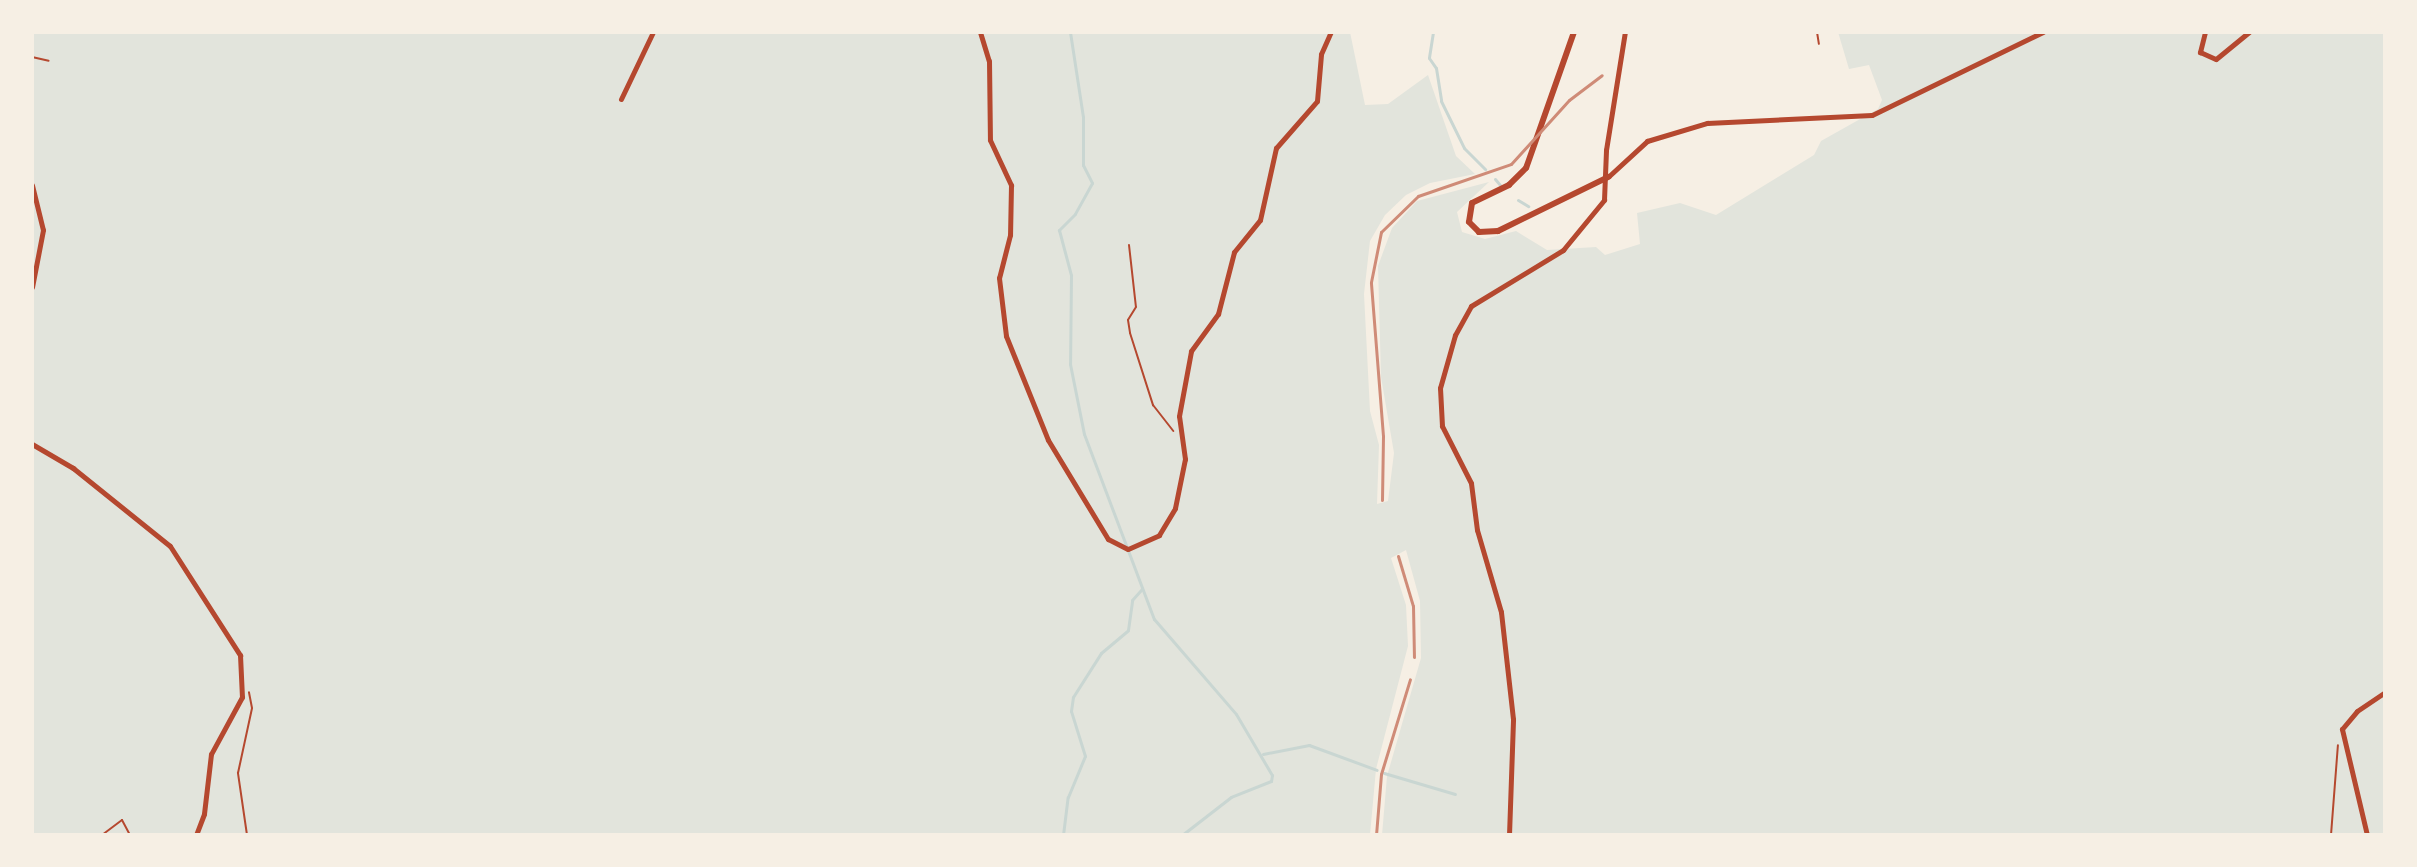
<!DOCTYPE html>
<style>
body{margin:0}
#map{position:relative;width:2417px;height:867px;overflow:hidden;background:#f6efe4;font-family:"Varela Round",sans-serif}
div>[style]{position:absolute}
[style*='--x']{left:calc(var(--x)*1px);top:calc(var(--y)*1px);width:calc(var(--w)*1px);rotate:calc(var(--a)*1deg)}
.green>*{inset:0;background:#e2e4dc}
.stream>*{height:3px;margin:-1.5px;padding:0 1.5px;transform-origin:1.5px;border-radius:1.5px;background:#c9d6d2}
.path>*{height:2px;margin:-1px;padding:0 1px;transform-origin:1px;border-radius:1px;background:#b5482f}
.service>*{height:2px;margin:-1px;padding:0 1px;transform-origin:1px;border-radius:1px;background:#b5482f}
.minor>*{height:5px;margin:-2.5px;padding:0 2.5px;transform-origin:2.5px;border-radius:2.5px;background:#b5482f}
.tertiary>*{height:6px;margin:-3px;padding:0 3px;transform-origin:3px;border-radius:3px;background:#b5482f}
.rail>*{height:3px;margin:-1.5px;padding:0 1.5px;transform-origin:1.5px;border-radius:1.5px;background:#cf8b77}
span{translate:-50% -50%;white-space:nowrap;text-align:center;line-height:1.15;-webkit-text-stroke:6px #f6efe4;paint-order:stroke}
.frame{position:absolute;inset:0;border:34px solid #f6efe4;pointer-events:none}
</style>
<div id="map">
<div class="green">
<i style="clip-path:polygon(32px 32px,1350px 32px,1365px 105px,1388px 104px,1428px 75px,1456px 156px,1475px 174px,1430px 183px,1406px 195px,1385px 215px,1370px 241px,1364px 294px,1370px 411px,1379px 445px,1377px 504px,1388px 501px,1394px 453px,1381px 377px,1378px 266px,1392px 228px,1417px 201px,1489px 182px,1457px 212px,1462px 232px,1485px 239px,1516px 231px,1547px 250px,1596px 247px,1605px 255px,1640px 244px,1637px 213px,1680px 203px,1716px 215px,1814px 155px,1821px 141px,1878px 109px,1882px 100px,1869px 65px,1849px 69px,1838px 32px,2385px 32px,2385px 835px,1382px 835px,1387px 776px,1421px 658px,1420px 601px,1406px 550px,1391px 558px,1406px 605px,1408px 646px,1376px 769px,1370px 835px,32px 835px)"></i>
</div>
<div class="stream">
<i style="--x:1070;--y:32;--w:86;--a:81.3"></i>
<i style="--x:1083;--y:117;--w:48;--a:90"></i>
<i style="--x:1083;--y:165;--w:20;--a:63"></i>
<i style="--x:1092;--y:183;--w:35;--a:119"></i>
<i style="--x:1075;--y:214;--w:23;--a:135"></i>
<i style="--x:1059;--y:230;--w:47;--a:75.1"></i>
<i style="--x:1071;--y:275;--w:89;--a:90.6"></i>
<i style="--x:1070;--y:364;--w:71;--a:78.7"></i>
<i style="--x:1084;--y:434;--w:198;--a:69.3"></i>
<i style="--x:1154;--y:619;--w:125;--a:49.2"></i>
<i style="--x:1236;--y:714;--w:71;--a:59.5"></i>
<i style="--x:1272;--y:775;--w:6;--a:99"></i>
<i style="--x:1271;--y:781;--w:43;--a:158.2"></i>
<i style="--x:1231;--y:797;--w:62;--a:142.2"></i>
<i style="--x:1433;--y:32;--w:26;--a:99"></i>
<i style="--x:1429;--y:58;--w:12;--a:55"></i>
<i style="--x:1436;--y:68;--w:33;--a:81"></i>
<i style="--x:1441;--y:101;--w:52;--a:63.9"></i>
<i style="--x:1464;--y:148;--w:30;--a:45"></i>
<i style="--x:1495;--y:179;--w:8;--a:50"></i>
<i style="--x:1518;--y:200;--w:12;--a:31"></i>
<i style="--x:1263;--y:754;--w:47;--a:-11.1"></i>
<i style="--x:1309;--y:745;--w:72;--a:20.2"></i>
<i style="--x:1384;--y:773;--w:74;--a:16.5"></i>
<i style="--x:1063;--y:835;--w:38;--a:-83"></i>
<i style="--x:1068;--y:797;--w:44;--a:-67.5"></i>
<i style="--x:1085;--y:756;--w:47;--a:-107.3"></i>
<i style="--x:1071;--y:711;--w:14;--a:-82"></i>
<i style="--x:1073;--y:697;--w:52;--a:-57.5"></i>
<i style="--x:1101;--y:653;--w:35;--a:-40"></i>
<i style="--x:1128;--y:630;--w:30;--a:-82"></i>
<i style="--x:1132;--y:600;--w:15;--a:-48"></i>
</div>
<div class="path">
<i style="--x:1771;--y:32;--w:2;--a:0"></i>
<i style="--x:1817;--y:32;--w:12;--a:81"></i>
<i style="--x:1129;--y:245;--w:62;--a:83.6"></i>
<i style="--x:1136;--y:307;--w:15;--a:122"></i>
<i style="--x:1128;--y:320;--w:13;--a:81"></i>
<i style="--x:1130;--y:333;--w:76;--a:72.3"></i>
<i style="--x:1153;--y:405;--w:33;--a:52"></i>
<i style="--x:102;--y:835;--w:25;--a:-37"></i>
<i style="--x:122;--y:820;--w:17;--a:62"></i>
<i style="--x:247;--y:835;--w:63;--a:-98.3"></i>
<i style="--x:238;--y:773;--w:66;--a:-77.8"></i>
<i style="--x:252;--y:708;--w:16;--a:-101"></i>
<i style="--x:2331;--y:835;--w:90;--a:-85.6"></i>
</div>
<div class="service">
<i style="--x:32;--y:57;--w:17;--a:13"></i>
</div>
<div class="minor">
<i style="--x:980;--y:32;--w:30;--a:73"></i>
<i style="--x:989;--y:61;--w:79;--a:89.3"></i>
<i style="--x:990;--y:140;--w:50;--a:65"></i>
<i style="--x:1011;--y:185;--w:50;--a:91.1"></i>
<i style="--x:1010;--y:235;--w:44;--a:104.3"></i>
<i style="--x:999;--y:278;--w:58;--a:83.1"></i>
<i style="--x:1006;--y:336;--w:112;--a:68"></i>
<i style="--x:1048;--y:440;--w:116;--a:58.8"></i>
<i style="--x:1108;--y:539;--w:22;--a:27"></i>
<i style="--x:1128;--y:549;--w:34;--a:-24"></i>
<i style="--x:1159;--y:535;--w:31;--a:-59"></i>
<i style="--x:1175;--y:508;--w:50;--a:-78.5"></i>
<i style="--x:1185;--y:459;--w:43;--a:-97.9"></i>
<i style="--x:1179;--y:416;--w:66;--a:-79.5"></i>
<i style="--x:1191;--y:351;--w:46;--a:-53.9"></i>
<i style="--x:1218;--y:314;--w:64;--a:-75.5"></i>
<i style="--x:1234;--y:252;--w:41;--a:-50.9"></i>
<i style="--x:1260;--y:220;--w:74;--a:-77.5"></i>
<i style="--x:1276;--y:148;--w:62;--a:-48.9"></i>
<i style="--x:1317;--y:101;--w:47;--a:-85.1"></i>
<i style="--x:1321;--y:54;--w:24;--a:-66"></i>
<i style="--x:2205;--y:32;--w:21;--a:104"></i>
<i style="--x:2200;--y:52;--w:17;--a:24"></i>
<i style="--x:2216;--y:59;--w:43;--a:-39.3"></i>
<i style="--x:621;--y:99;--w:74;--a:-64.5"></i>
<i style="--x:1609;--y:176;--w:52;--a:-42.6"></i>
<i style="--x:1647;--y:141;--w:63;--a:-16.7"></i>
<i style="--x:1707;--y:123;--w:165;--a:-2.8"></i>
<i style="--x:1872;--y:115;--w:190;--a:-25.9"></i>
<i style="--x:32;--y:185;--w:46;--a:76.3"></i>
<i style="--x:43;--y:230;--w:58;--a:100.9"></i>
<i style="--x:32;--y:444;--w:48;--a:30.3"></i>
<i style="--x:73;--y:468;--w:124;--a:38.8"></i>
<i style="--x:170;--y:546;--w:130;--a:57.3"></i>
<i style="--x:240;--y:655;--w:42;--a:87.3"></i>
<i style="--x:242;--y:697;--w:65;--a:118.5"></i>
<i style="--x:211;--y:754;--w:60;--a:96.7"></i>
<i style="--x:204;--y:814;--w:22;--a:111"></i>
<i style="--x:1509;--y:835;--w:116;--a:-88"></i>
<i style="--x:1513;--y:719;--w:108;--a:-96.4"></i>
<i style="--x:1501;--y:612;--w:85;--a:-106.3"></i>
<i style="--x:1477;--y:530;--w:47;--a:-97.3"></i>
<i style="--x:1471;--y:483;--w:64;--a:-117"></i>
<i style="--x:1442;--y:426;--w:38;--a:-93"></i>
<i style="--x:1440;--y:388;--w:55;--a:-74.2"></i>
<i style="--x:1455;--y:335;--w:33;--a:-61"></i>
<i style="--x:1471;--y:306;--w:108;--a:-31.3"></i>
<i style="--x:1563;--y:250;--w:65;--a:-50.6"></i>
<i style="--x:1604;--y:200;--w:50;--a:-87.7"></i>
<i style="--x:1606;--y:150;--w:120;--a:-80.9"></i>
<i style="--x:2367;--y:835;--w:109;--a:-103.3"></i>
<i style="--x:2342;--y:729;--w:23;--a:-50"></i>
<i style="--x:2357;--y:711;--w:34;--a:-34"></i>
</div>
<div class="tertiary">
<i style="--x:1574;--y:32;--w:144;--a:109.4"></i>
<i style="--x:1526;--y:168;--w:24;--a:135"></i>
<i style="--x:1509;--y:185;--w:41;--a:154.1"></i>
<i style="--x:1472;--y:203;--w:19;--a:99"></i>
<i style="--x:1469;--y:222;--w:14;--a:45"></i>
<i style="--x:1479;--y:232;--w:19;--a:-3"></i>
<i style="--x:1498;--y:231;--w:123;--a:-26.1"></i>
</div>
<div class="rail">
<i style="--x:1382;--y:500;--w:64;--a:-89.1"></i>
<i style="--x:1383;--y:436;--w:154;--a:-94.5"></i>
<i style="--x:1371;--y:282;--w:51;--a:-78.7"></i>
<i style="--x:1381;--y:232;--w:52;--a:-44.2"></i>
<i style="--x:1418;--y:196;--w:98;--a:-19"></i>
<i style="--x:1511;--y:164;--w:86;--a:-47.8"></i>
<i style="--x:1569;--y:100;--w:41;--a:-37.1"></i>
<i style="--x:1398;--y:556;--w:52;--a:73.3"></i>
<i style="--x:1413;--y:606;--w:51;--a:88.9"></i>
<i style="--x:1376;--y:835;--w:61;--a:-85.3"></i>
<i style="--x:1381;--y:774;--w:99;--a:-73"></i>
</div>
<div class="frame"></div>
</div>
